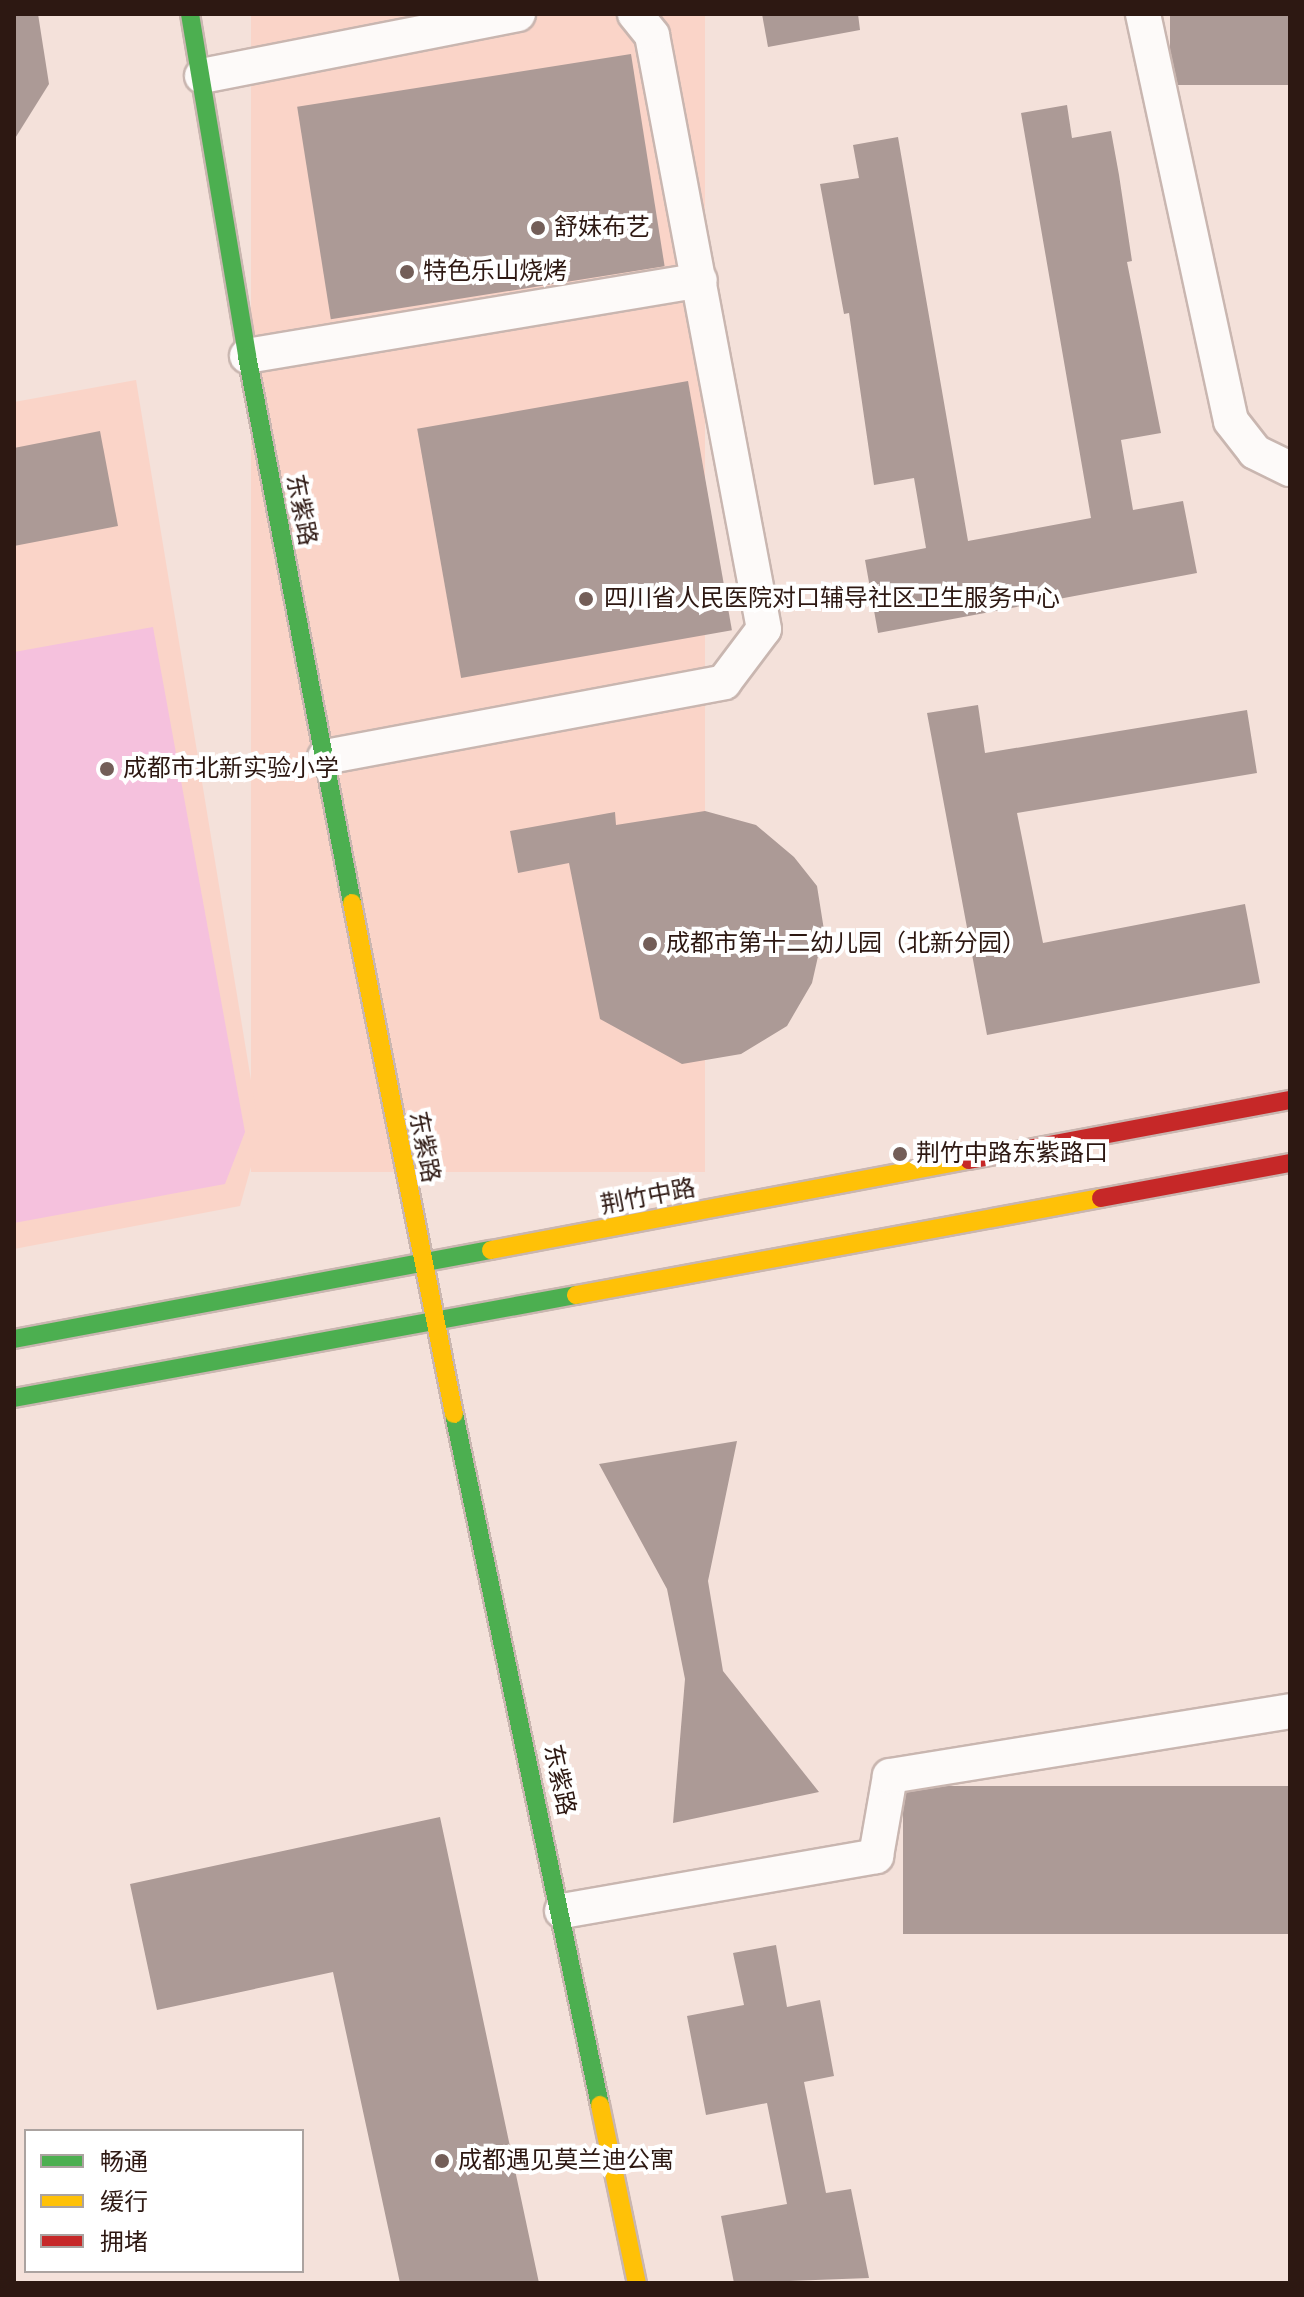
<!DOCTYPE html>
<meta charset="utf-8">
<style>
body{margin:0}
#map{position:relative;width:1304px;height:2297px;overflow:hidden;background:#f4e1da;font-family:"Source Sans 3","Noto Sans SC",sans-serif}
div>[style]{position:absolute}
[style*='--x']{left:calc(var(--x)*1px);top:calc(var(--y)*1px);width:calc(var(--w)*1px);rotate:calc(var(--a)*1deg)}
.built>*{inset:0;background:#fad4c8;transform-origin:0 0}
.green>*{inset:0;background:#f5c1dd}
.building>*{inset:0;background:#ac9a96;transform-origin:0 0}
.roads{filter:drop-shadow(2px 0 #c9b6b0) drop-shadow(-2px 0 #c9b6b0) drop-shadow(0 2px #c9b6b0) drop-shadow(0 -2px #c9b6b0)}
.street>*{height:34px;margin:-17px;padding:0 17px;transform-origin:17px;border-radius:17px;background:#fdfaf9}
.fast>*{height:18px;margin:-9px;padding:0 9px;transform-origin:9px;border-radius:9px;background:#4caf50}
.slow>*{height:18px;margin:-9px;padding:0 9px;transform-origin:9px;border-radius:9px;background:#ffc107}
.jam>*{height:18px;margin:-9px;padding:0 9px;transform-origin:9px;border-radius:9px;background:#c62828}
.dots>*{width:22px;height:22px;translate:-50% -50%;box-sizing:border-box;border:4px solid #fff;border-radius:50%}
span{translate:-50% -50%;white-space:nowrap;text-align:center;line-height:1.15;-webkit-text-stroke:8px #fff;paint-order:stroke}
.poi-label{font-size:24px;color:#2d1812}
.left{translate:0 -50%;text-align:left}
.street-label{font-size:24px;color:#2d1812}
.frame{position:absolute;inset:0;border:16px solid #2d1812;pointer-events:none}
.legend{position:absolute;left:24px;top:2129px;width:280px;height:144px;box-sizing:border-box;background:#fff;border:2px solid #aba3a0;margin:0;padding:10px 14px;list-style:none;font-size:24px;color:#2d1812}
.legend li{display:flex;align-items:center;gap:16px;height:40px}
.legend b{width:40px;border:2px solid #aba3a0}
</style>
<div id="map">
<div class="built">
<i style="left:251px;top:14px;width:454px;height:1158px"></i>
<i style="clip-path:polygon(136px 380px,260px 1135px,240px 1206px,14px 1249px,14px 402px)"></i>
</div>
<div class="green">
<i style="clip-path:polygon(153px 627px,245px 1132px,225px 1184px,14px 1223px,14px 652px)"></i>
</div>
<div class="building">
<i style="clip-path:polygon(14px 14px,38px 14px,49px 84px,14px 140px)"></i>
<i style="clip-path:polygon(762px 14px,858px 14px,860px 30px,768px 47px)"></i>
<i style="left:1290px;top:15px;width:70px;height:120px;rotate:90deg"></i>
<i style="left:631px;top:54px;width:215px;height:338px;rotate:81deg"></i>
<i style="clip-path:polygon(1067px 105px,1072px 138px,1111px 131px,1119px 175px,1132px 261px,1127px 262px,1161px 433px,1121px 440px,1133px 510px,1183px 501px,1197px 573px,878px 633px,865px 560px,926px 548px,914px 478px,874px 485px,849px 313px,844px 314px,820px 184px,859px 178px,853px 145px,898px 137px,968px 541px,1091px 518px,1021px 113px)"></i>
<i style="left:688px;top:381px;width:253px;height:275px;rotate:80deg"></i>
<i style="clip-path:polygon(100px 431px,118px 526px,14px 546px,14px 448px)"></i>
<i style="clip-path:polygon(978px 705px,985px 753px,1247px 710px,1257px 773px,1017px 813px,1043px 943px,1245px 904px,1260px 983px,987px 1035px,927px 713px)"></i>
<i style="clip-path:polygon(705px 811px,756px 825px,794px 857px,817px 886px,824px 930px,812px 983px,787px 1026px,741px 1054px,682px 1064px,600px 1019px,569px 863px,518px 873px,510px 831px,615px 812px,616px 825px)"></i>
<i style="clip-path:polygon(737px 1441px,708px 1581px,723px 1671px,819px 1792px,673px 1823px,685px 1679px,667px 1589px,599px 1464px)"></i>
<i style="left:1290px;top:1786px;width:148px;height:387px;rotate:90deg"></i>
<i style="clip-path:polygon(440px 1817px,539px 2283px,400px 2283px,333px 1972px,157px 2010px,130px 1884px)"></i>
<i style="clip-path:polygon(776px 1945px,787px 2007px,820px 2000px,834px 2076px,804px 2082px,826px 2193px,851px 2189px,869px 2278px,734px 2283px,721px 2216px,787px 2204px,767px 2103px,706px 2115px,687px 2016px,744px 2005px,733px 1953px)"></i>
</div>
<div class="roads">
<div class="street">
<i style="--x:1143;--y:14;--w:416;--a:77.8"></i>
<i style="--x:1231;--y:421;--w:39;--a:52"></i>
<i style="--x:1255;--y:452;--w:39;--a:26"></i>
<i style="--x:202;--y:76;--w:322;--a:-11.1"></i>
<i style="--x:247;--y:356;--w:459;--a:-9.5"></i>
<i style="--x:325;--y:757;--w:406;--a:-10.6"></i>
<i style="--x:724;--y:682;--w:66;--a:-53"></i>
<i style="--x:764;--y:629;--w:604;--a:-100.68"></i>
<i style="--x:652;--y:35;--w:27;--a:-129"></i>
<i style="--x:562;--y:1911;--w:319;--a:-9.9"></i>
<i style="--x:876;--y:1856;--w:81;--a:-80.1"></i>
<i style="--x:890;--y:1776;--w:405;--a:-9.2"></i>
</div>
<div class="fast">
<i style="--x:190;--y:14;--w:347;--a:80.5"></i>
<i style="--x:247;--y:356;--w:557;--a:79.13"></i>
<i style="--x:14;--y:1339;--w:485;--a:-10.6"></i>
<i style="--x:14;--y:1398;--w:571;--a:-10.39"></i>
<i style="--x:454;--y:1414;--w:706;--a:78.07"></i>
</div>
<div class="slow">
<i style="--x:352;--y:903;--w:521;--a:78.71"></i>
<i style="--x:491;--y:1250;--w:486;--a:-10.7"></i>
<i style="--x:576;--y:1295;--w:534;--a:-10.47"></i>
<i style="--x:600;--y:2105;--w:182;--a:78.3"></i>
</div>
<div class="jam">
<i style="--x:969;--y:1160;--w:327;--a:-10.6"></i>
<i style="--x:1101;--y:1198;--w:192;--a:-10.5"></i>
</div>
</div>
<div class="dots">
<i style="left:538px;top:228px;background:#735e58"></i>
<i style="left:407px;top:272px;background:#735e58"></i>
<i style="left:586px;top:599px;background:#735e58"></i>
<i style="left:107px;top:769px;background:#735e58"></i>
<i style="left:650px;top:944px;background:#735e58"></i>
<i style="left:900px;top:1154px;background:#735e58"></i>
<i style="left:442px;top:2161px;background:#735e58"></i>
</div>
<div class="poi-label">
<span class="left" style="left:554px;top:228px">舒妹布艺</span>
<span class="left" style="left:423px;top:272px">特色乐山烧烤</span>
<span class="left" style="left:604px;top:599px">四川省人民医院对口辅导社区卫生服务中心</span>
<span class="left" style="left:123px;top:769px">成都市北新实验小学</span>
<span class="left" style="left:666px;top:944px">成都市第十二幼儿园（北新分园）</span>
<span class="left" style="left:916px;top:1154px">荆竹中路东紫路口</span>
<span class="left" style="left:458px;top:2161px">成都遇见莫兰迪公寓</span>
</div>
<div class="street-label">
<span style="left:301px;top:510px;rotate:79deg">东紫路</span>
<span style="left:424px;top:1147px;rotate:79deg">东紫路</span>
<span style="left:648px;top:1197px;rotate:-11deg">荆竹中路</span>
<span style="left:559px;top:1780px;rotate:78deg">东紫路</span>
</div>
<div class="frame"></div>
<ul class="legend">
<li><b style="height:10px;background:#4caf50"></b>畅通</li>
<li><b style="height:10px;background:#ffc107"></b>缓行</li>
<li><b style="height:10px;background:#c62828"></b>拥堵</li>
</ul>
</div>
